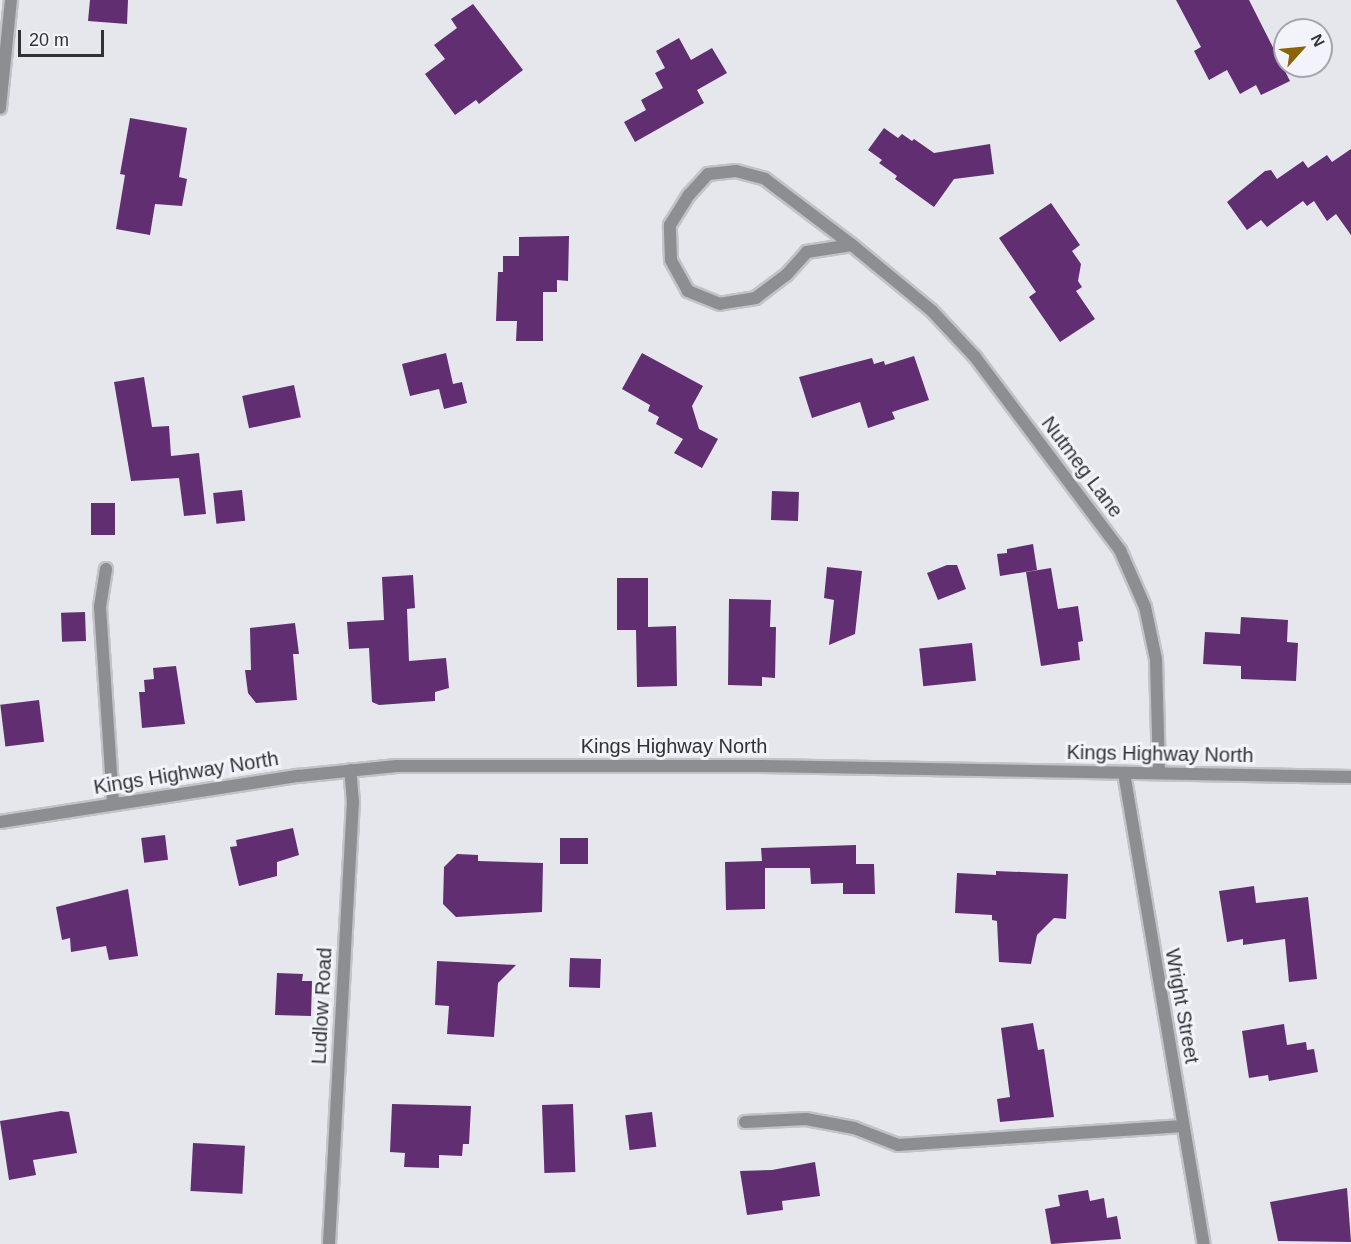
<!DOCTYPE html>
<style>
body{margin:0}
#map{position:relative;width:1351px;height:1244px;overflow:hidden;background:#e6e6ed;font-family:Helvetica,sans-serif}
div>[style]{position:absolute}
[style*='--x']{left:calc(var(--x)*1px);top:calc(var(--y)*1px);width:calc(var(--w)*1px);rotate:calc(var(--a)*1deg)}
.building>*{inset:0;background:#612e72;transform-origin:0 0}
.roads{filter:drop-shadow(2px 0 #c2c2c8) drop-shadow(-2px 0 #c2c2c8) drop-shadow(0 2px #c2c2c8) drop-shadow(0 -2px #c2c2c8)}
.service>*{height:12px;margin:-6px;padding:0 6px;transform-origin:6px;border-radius:6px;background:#8c8e91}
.minor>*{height:12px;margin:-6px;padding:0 6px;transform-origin:6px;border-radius:6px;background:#8c8e91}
span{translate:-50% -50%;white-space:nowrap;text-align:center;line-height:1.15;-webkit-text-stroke:6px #f3f3fb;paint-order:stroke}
.street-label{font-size:20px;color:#313234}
.north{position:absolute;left:1273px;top:18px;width:60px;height:60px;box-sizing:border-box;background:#f3f3fb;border:2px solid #a5a6ab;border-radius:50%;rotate:63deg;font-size:16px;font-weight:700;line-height:24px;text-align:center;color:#313234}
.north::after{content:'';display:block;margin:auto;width:21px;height:27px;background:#8b6504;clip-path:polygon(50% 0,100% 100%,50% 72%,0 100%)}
.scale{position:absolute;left:18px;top:30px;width:86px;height:27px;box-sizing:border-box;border:3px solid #313234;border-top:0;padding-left:8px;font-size:18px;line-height:21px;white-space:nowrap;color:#313234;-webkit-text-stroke:4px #f3f3fb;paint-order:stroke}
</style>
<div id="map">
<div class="building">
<i style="clip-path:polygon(90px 0,128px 0,127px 24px,88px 21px)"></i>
<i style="clip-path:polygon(1176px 0,1249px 0,1290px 81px,1261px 95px,1256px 85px,1240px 94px,1227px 70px,1209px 80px,1194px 51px,1201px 47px)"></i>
<i style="clip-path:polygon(473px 4px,523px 70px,479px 104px,476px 100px,455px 115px,425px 74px,445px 59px,434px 45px,457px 28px,451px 19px)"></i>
<i style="clip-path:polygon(679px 38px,691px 60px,712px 48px,727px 73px,697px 90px,704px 103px,635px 142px,624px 122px,646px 110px,641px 100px,663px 88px,655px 73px,665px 68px,656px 51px)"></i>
<i style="clip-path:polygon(130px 118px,187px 128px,179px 177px,187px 179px,182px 206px,155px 204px,150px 235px,116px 229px,125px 175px,120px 174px)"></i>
<i style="clip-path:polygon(884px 128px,898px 138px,902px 134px,912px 141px,914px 139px,934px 153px,990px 144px,994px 174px,954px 179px,934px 207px,895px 179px,897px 176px,879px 163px,882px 160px,868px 150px)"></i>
<i style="clip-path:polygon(1351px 149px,1351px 235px,1336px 214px,1327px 221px,1314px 201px,1307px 206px,1303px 201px,1267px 227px,1261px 220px,1247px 230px,1227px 202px,1265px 171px,1271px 170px,1277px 179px,1303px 161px,1308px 168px,1327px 155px,1332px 162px)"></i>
<i style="clip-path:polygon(1051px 203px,1080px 245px,1072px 251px,1081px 264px,1078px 281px,1082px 287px,1076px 291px,1095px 319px,1060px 342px,1029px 297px,1036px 292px,999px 238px)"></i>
<i style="clip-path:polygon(569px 236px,568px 281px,557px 280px,557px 292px,543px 292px,543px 341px,516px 341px,517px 321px,496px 321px,498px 272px,503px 272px,503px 256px,519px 256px,519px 237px)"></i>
<i style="clip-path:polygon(446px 353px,453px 384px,462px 382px,467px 403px,444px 409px,439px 389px,410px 396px,402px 364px)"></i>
<i style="clip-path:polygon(642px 353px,703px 386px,692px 406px,699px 429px,718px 439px,702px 468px,674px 453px,683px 439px,656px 424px,659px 417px,648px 411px,650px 405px,622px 389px)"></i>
<i style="clip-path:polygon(914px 356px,929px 400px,892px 412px,895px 419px,868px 428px,860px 402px,812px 418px,799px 377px,872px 358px,874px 364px,884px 361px,885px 365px)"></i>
<i style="clip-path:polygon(144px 377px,152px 427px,169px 426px,171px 456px,199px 453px,206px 514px,184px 516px,179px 478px,131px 481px,114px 382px)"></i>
<i style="left:294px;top:385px;width:33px;height:53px;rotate:78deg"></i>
<i style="left:242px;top:490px;width:31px;height:29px;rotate:84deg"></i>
<i style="left:772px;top:491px;width:27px;height:29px;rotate:2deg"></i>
<i style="left:91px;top:503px;width:24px;height:32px"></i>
<i style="clip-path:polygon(1033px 544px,1037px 570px,1000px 576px,997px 554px,1007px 553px,1007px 549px)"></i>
<i style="clip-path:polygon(947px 565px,957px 565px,966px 589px,938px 600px,927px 573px)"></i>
<i style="clip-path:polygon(827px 567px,862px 571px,855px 634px,829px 645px,834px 600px,824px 598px)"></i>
<i style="clip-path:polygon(1051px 568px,1058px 609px,1078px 606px,1083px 641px,1078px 642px,1080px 660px,1041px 666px,1026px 572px)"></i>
<i style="clip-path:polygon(413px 575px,415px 608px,407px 609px,409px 661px,446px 658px,449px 688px,435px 692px,435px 701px,379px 705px,372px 702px,369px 648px,349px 649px,347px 622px,384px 620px,382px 577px)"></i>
<i style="clip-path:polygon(617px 578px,648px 578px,648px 627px,676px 626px,677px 686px,637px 687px,636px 630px,617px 630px)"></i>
<i style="clip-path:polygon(729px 599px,771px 600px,770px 627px,776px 627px,775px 678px,762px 677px,762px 686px,728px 685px)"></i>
<i style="left:85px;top:612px;width:29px;height:24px;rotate:88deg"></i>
<i style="clip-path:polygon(1241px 617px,1288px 620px,1287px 642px,1298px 643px,1296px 681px,1241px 679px,1241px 666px,1203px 664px,1205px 632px,1240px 634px)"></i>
<i style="clip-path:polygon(295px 623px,299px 654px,293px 654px,297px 700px,256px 703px,248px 693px,245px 670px,251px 670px,250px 628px)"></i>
<i style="left:972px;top:643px;width:38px;height:53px;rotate:84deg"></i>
<i style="clip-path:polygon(176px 666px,185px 724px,142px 728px,139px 692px,145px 692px,144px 680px,154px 679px,153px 668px)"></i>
<i style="left:39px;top:700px;width:42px;height:39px;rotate:83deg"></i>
<i style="clip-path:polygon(293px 828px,299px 855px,277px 862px,277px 876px,239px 886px,230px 847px,237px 846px,236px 840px)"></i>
<i style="left:165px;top:835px;width:25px;height:24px;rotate:83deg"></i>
<i style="left:560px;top:838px;width:28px;height:26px"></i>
<i style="clip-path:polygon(856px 845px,856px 864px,874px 864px,875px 894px,843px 894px,843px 883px,811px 884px,810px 868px,765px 868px,765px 909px,726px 910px,725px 862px,762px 861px,761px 848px)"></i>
<i style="clip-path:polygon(457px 854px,478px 855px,478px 861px,543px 863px,542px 912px,456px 917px,443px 904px,444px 867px)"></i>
<i style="clip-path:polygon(996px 871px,1068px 874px,1066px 919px,1054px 918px,1037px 935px,1031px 964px,999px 962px,997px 921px,992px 920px,992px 915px,955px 913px,957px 873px,996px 875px)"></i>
<i style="clip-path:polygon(1254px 886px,1256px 903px,1308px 897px,1317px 979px,1289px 982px,1285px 939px,1243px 945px,1243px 939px,1227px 942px,1219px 891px)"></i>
<i style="clip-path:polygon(128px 889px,138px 956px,109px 960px,106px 946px,71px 952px,70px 938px,62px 940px,56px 907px)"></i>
<i style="left:570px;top:958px;width:31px;height:29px;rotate:2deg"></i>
<i style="clip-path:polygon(437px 961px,516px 965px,498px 983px,494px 1037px,447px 1034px,449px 1006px,435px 1005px)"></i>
<i style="clip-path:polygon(277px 973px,303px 974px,302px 981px,312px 981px,311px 1016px,275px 1015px)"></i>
<i style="clip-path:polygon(1033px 1023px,1038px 1050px,1044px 1049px,1054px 1117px,1000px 1122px,997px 1099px,1010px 1097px,1001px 1028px)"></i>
<i style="clip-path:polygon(1284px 1024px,1287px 1045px,1306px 1042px,1307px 1050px,1314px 1049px,1318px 1072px,1269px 1081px,1268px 1075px,1249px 1078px,1242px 1031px)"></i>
<i style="clip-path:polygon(392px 1104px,471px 1106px,469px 1144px,463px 1144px,462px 1156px,439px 1155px,439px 1168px,404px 1167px,405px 1153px,390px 1152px)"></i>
<i style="left:573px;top:1104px;width:68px;height:31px;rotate:88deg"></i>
<i style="clip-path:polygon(61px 1111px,69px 1112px,77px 1153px,33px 1160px,36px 1175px,9px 1180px,0 1121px)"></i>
<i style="left:652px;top:1112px;width:35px;height:27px;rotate:83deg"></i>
<i style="left:193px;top:1143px;width:52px;height:48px;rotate:3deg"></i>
<i style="clip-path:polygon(815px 1162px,820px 1196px,782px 1201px,783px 1210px,747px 1215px,740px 1171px,772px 1170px)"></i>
<i style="clip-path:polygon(1347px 1188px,1351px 1242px,1278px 1241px,1270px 1202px)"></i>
<i style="clip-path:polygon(1088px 1190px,1090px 1201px,1104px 1198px,1107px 1218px,1117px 1216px,1121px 1239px,1051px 1244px,1045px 1209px,1060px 1206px,1058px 1195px)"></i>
</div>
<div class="roads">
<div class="service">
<i style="--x:106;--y:569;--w:38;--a:99"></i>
<i style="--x:100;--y:607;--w:197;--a:86.2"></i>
<i style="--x:745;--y:1122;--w:61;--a:-2.8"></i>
<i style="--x:806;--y:1119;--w:49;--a:10.6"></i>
<i style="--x:854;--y:1128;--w:47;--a:21.1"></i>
<i style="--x:898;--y:1145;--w:286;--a:-3.8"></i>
</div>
<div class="minor">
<i style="--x:0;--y:108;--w:109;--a:-84.2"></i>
<i style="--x:852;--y:245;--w:46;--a:171.2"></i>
<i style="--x:807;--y:252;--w:31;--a:132"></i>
<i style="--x:786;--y:275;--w:38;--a:143"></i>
<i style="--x:756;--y:298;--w:36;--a:171"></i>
<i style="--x:720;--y:304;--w:35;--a:-158"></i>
<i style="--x:688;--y:291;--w:35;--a:-119"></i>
<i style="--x:671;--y:260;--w:35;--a:-92"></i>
<i style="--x:670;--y:225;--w:36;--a:-58"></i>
<i style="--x:689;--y:195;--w:28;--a:-48"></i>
<i style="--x:708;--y:174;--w:28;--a:-6"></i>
<i style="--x:736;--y:171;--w:30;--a:15"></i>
<i style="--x:765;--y:179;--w:109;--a:37.2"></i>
<i style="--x:852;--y:245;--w:104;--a:39.5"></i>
<i style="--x:932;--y:311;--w:63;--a:46.9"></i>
<i style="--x:975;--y:357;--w:241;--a:53.1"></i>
<i style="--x:1120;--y:550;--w:62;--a:66.3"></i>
<i style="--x:1145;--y:607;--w:53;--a:78.1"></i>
<i style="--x:1156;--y:659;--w:114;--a:88.5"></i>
<i style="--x:1124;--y:773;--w:478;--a:80.4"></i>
<i style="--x:0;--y:822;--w:302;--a:-8.8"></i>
<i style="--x:298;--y:776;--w:99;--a:-5.8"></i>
<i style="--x:396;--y:766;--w:366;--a:0"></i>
<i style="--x:762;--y:766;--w:589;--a:1.07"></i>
<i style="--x:329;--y:1244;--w:443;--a:-86.9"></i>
<i style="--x:353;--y:802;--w:32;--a:-95"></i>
</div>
</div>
<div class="street-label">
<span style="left:1082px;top:467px;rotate:53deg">Nutmeg Lane</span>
<span style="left:674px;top:746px">Kings Highway North</span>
<span style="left:1160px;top:754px;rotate:1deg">Kings Highway North</span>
<span style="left:186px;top:773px;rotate:-9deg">Kings Highway North</span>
<span style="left:322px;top:1006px;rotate:-87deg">Ludlow Road</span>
<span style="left:1182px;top:1006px;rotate:80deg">Wright Street</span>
</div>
<div class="north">N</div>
<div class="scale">20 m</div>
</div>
